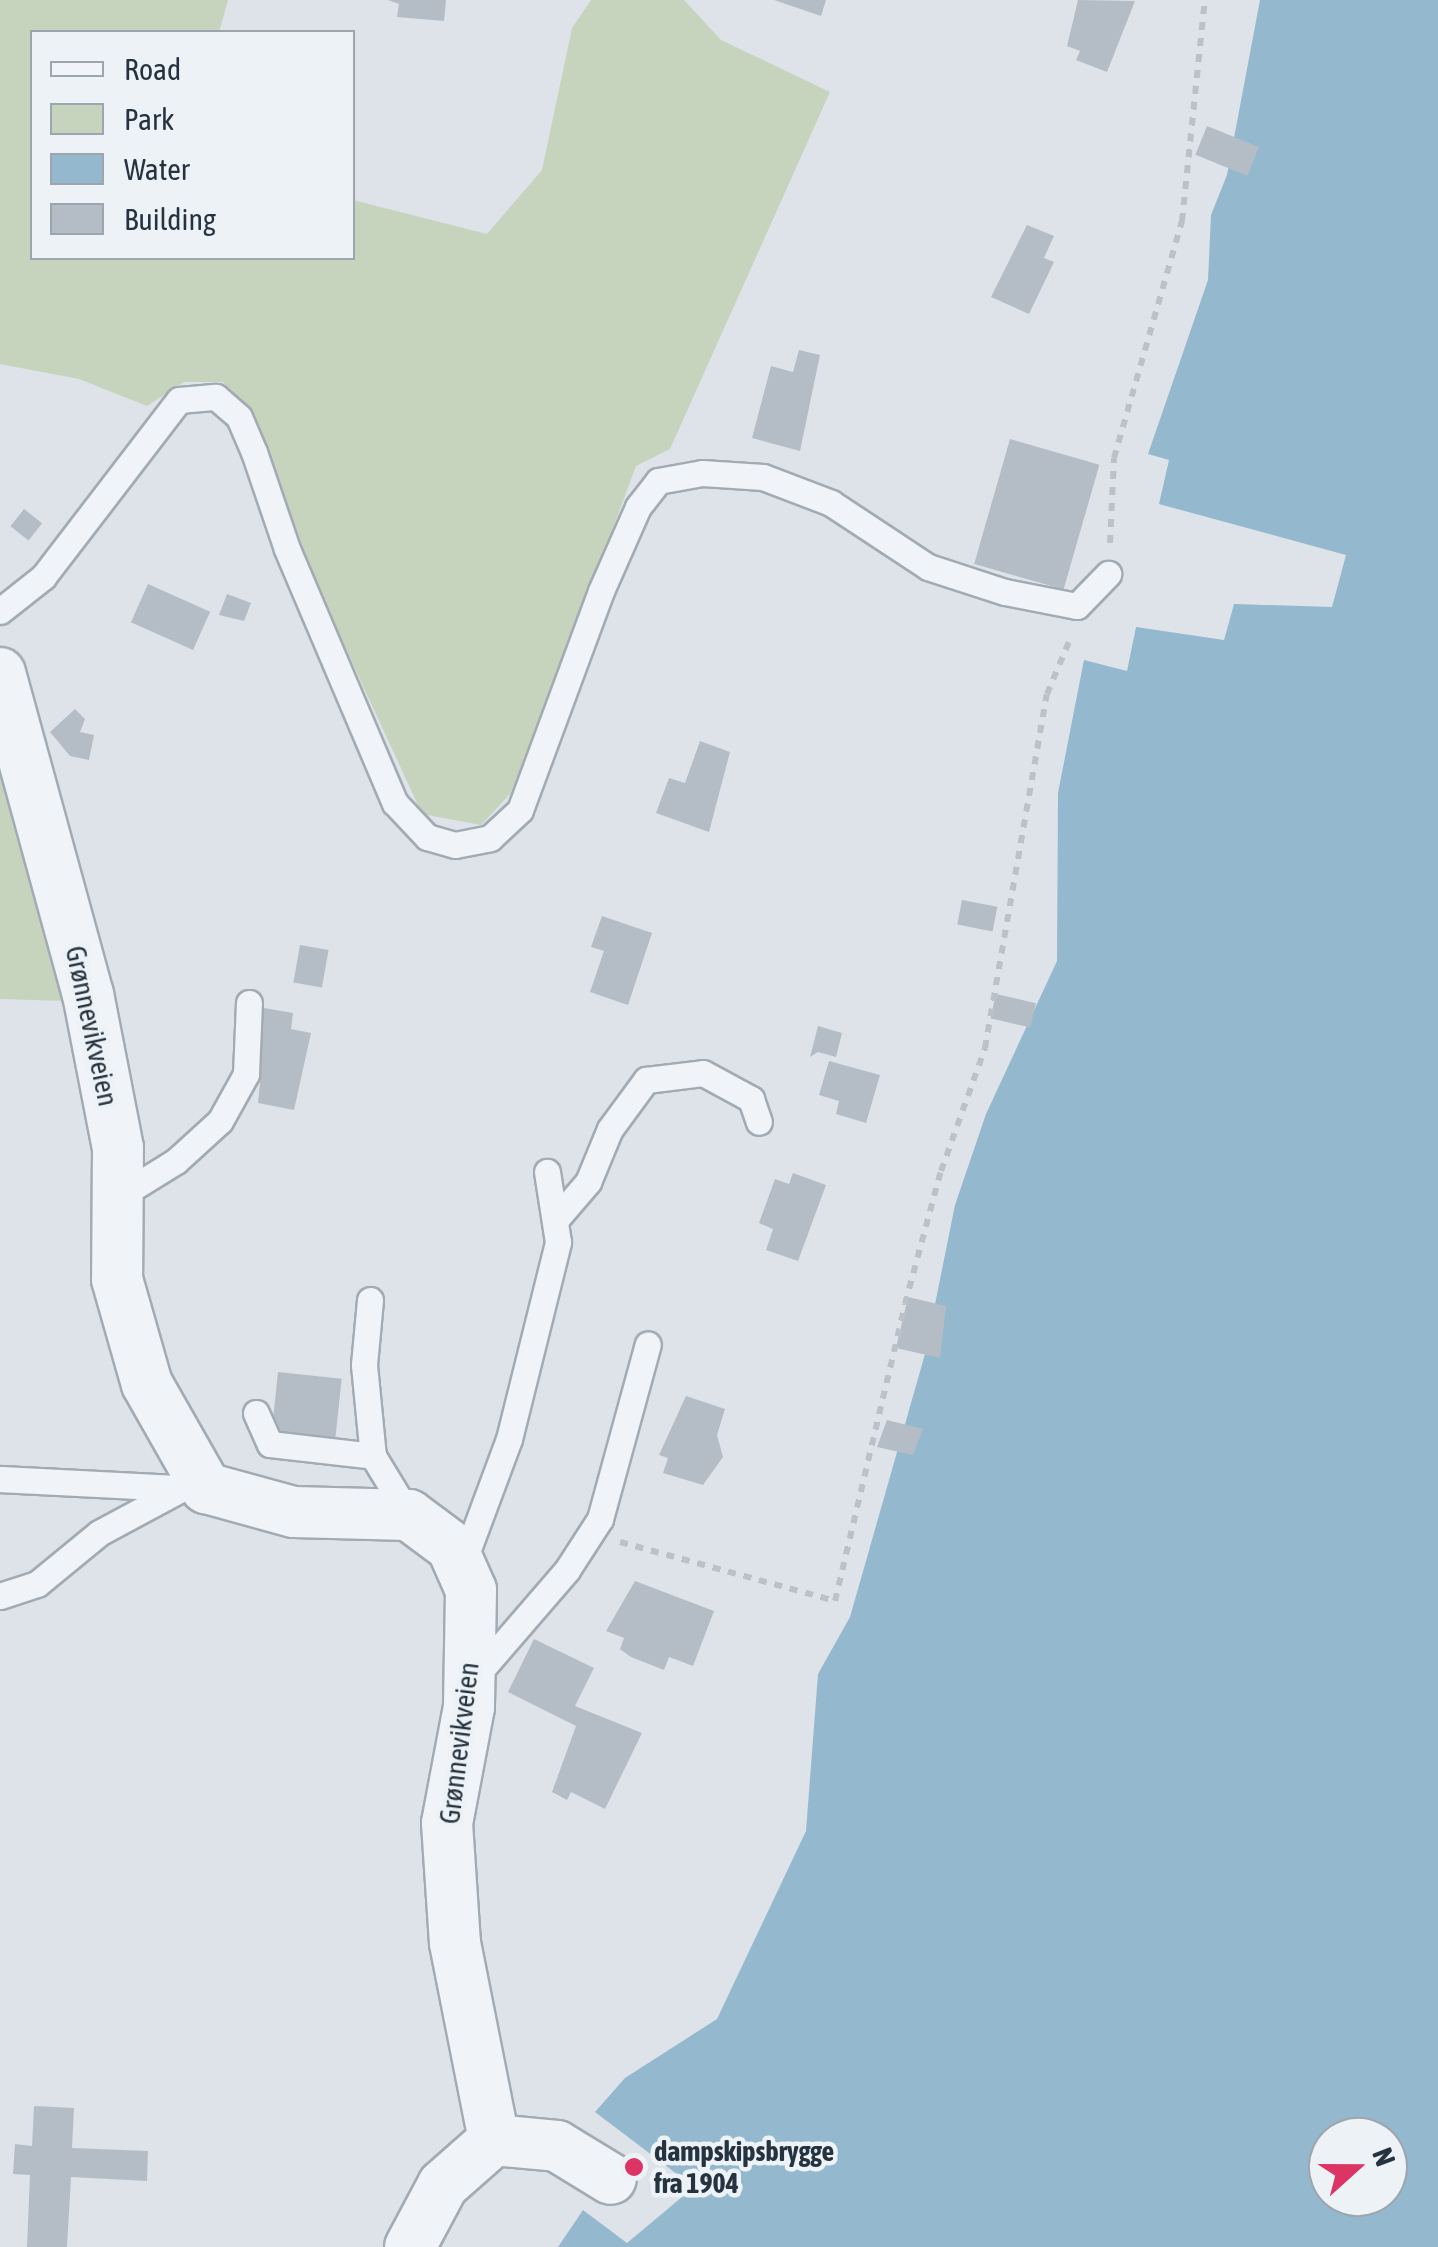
<!DOCTYPE html>
<meta charset="utf-8">
<style>
body{margin:0}
#map{position:relative;width:1438px;height:2247px;overflow:hidden;background:#dde3e9;font-family:"Asap Condensed",sans-serif}
div>[style]{position:absolute}
[style*='--x']{left:calc(var(--x)*1px);top:calc(var(--y)*1px);width:calc(var(--w)*1px);rotate:calc(var(--a)*1deg)}
.green>*{inset:0;background:#c6d4be}
.water>*{inset:0;background:#94b8cd}
.building>*{inset:0;background:#b4bdc6;transform-origin:0 0}
.path>*{height:6px;margin-top:-3px;transform-origin:0;background:repeating-linear-gradient(90deg,#bbc1c8 0 8px,transparent 0 16px)}
.roads{filter:drop-shadow(2px 0 #a2abb3) drop-shadow(-2px 0 #a2abb3) drop-shadow(0 2px #a2abb3) drop-shadow(0 -2px #a2abb3)}
.service>*{height:25px;margin:-12.5px;padding:0 12.5px;transform-origin:12.5px;border-radius:12.5px;background:#f0f3f7}
.minor>*{height:50px;margin:-25px;padding:0 25px;transform-origin:25px;border-radius:25px;background:#f0f3f7}
.dots>*{width:28px;height:28px;translate:-50% -50%;box-sizing:border-box;border:5px solid #edf2f6;border-radius:50%}
span{translate:-50% -50%;white-space:nowrap;text-align:center;line-height:1.15;-webkit-text-stroke:9px #edf2f6;paint-order:stroke}
.street-label{font-size:28px;color:#253341}
.poi-label{font-size:28px;color:#253341;font-weight:700}
.left{translate:0 -50%;text-align:left}
.legend{position:absolute;left:30px;top:30px;width:325px;height:230px;box-sizing:border-box;background:#edf2f6;border:2px solid #9da6ae;margin:0;padding:12px 18px;list-style:none;font-size:30px;color:#253341}
.legend li{display:flex;align-items:center;gap:20px;height:50px}
.legend b{width:50px;border:2px solid #9da6ae}
.north{position:absolute;left:1308px;top:2117px;width:100px;height:100px;box-sizing:border-box;background:#edf2f6;border:2px solid #9da6ae;border-radius:50%;rotate:69deg;font-size:28px;font-weight:700;line-height:40px;text-align:center;color:#253341}
.north::after{content:'';display:block;margin:auto;width:35px;height:45px;background:#dc3465;clip-path:polygon(50% 0,100% 100%,50% 72%,0 100%)}
</style>
<div id="map">
<div class="green">
<i style="clip-path:polygon(0 0,228px 0,219px 32px,32px 32px,32px 258px,352px 258px,353px 200px,487px 234px,542px 170px,572px 28px,591px 0,684px 0,721px 40px,830px 92px,670px 449px,636px 466px,531px 749px,510px 794px,481px 825px,422px 814px,299px 547px,250px 411px,223px 382px,184px 382px,147px 406px,79px 379px,0 364px)"></i>
<i style="clip-path:polygon(0 726px,66px 1001px,0 999px)"></i>
</div>
<div class="water">
<i style="clip-path:polygon(evenodd,1260px 0,1438px 0,1438px 2247px,558px 2247px,583px 2210px,627px 2243px,694px 2187px,595px 2112px,625px 2078px,717px 2019px,806px 1831px,818px 1674px,850px 1617px,925px 1354px,955px 1205px,986px 1114px,1057px 961px,1058px 793px,1084px 660px,1127px 671px,1136px 627px,1224px 640px,1234px 604px,1332px 607px,1346px 555px,1159px 504px,1169px 460px,1148px 454px,1208px 280px,1211px 215px,1227px 175px,1260px 0,1328px 2137px,1388px 2137px,1388px 2197px,1328px 2197px,1328px 2137px)"></i>
</div>
<div class="building">
<i style="clip-path:polygon(388px 0,446px 0,444px 21px,397px 17px,399px 4px)"></i>
<i style="clip-path:polygon(774px 0,826px 0,821px 16px)"></i>
<i style="clip-path:polygon(1078px 0,1135px 1px,1107px 72px,1076px 60px,1080px 51px,1067px 46px)"></i>
<i style="left:1207px;top:126px;width:56px;height:31px;rotate:22deg"></i>
<i style="clip-path:polygon(1027px 225px,1054px 236px,1044px 258px,1054px 262px,1029px 314px,991px 297px)"></i>
<i style="clip-path:polygon(799px 350px,820px 355px,800px 451px,752px 438px,771px 366px,793px 372px)"></i>
<i style="left:1010px;top:439px;width:93px;height:130px;rotate:16deg"></i>
<i style="left:24px;top:509px;width:23px;height:22px;rotate:38deg"></i>
<i style="left:148px;top:584px;width:68px;height:42px;rotate:24deg"></i>
<i style="clip-path:polygon(227px 594px,251px 603px,244px 621px,219px 615px)"></i>
<i style="clip-path:polygon(75px 709px,85px 719px,80px 732px,94px 735px,89px 760px,70px 756px,50px 732px)"></i>
<i style="clip-path:polygon(700px 741px,730px 752px,709px 832px,656px 813px,669px 778px,685px 783px)"></i>
<i style="left:962px;top:900px;width:36px;height:25px;rotate:11deg"></i>
<i style="clip-path:polygon(602px 916px,652px 933px,628px 1005px,590px 992px,604px 951px,591px 947px)"></i>
<i style="left:300px;top:945px;width:29px;height:38px;rotate:10deg"></i>
<i style="left:996px;top:994px;width:41px;height:25px;rotate:13deg"></i>
<i style="clip-path:polygon(264px 1008px,293px 1013px,291px 1029px,311px 1033px,294px 1110px,258px 1103px,262px 1063px,253px 1062px)"></i>
<i style="clip-path:polygon(818px 1026px,842px 1033px,836px 1057px,818px 1052px,810px 1057px)"></i>
<i style="clip-path:polygon(829px 1061px,880px 1075px,866px 1123px,836px 1114px,839px 1101px,819px 1095px)"></i>
<i style="clip-path:polygon(793px 1173px,826px 1185px,798px 1261px,766px 1250px,773px 1229px,759px 1223px,775px 1179px,789px 1184px)"></i>
<i style="clip-path:polygon(908px 1297px,946px 1306px,940px 1358px,896px 1348px)"></i>
<i style="left:278px;top:1372px;width:64px;height:60px;rotate:6deg"></i>
<i style="clip-path:polygon(686px 1396px,725px 1409px,717px 1435px,723px 1457px,703px 1485px,663px 1473px,668px 1458px,659px 1455px)"></i>
<i style="clip-path:polygon(887px 1420px,923px 1429px,913px 1455px,877px 1447px)"></i>
<i style="clip-path:polygon(635px 1581px,714px 1611px,693px 1666px,669px 1657px,664px 1670px,631px 1657px,620px 1649px,624px 1638px,606px 1631px)"></i>
<i style="clip-path:polygon(534px 1639px,594px 1668px,575px 1706px,642px 1733px,605px 1809px,571px 1792px,567px 1800px,552px 1792px,576px 1726px,508px 1692px)"></i>
<i style="clip-path:polygon(34px 2106px,74px 2108px,72px 2148px,148px 2151px,147px 2181px,71px 2177px,67px 2247px,27px 2247px,30px 2175px,13px 2174px,15px 2144px,32px 2146px)"></i>
</div>
<div class="path">
<i style="--x:1110;--y:543;--w:85;--a:-87.3"></i>
<i style="--x:1114;--y:458;--w:247;--a:-74"></i>
<i style="--x:1182;--y:221;--w:222;--a:-84.1"></i>
<i style="--x:620;--y:1542;--w:223;--a:15.3"></i>
<i style="--x:835;--y:1601;--w:305;--a:-76.7"></i>
<i style="--x:905;--y:1304;--w:138;--a:-74.9"></i>
<i style="--x:941;--y:1171;--w:131;--a:-70.3"></i>
<i style="--x:985;--y:1048;--w:359;--a:-80.1"></i>
<i style="--x:1047;--y:694;--w:62;--a:-67.2"></i>
</div>
<div class="roads">
<div class="service">
<i style="--x:0;--y:611;--w:55;--a:-38.3"></i>
<i style="--x:43;--y:577;--w:223;--a:-52.5"></i>
<i style="--x:179;--y:400;--w:37;--a:-5"></i>
<i style="--x:216;--y:397;--w:30;--a:41"></i>
<i style="--x:239;--y:417;--w:38;--a:67"></i>
<i style="--x:254;--y:452;--w:102;--a:71.2"></i>
<i style="--x:287;--y:549;--w:276;--a:67"></i>
<i style="--x:395;--y:803;--w:47;--a:46.7"></i>
<i style="--x:427;--y:837;--w:29;--a:16"></i>
<i style="--x:455;--y:845;--w:36;--a:-11"></i>
<i style="--x:490;--y:838;--w:41;--a:-43"></i>
<i style="--x:520;--y:810;--w:233;--a:-69.7"></i>
<i style="--x:601;--y:591;--w:92;--a:-66.2"></i>
<i style="--x:638;--y:507;--w:33;--a:-52"></i>
<i style="--x:658;--y:481;--w:45;--a:-10.3"></i>
<i style="--x:702;--y:473;--w:61;--a:3.8"></i>
<i style="--x:763;--y:477;--w:73;--a:20.9"></i>
<i style="--x:831;--y:503;--w:116;--a:33.4"></i>
<i style="--x:928;--y:567;--w:81;--a:18"></i>
<i style="--x:1005;--y:592;--w:73;--a:11"></i>
<i style="--x:1077;--y:606;--w:45;--a:-45.9"></i>
<i style="--x:118;--y:1197;--w:68;--a:-31.8"></i>
<i style="--x:176;--y:1161;--w:59;--a:-42.3"></i>
<i style="--x:220;--y:1121;--w:54;--a:-61"></i>
<i style="--x:246;--y:1074;--w:71;--a:-87.6"></i>
<i style="--x:557;--y:1218;--w:48;--a:-49.3"></i>
<i style="--x:588;--y:1182;--w:57;--a:-67.5"></i>
<i style="--x:610;--y:1129;--w:61;--a:-53.7"></i>
<i style="--x:646;--y:1080;--w:57;--a:-7"></i>
<i style="--x:703;--y:1073;--w:55;--a:28.4"></i>
<i style="--x:751;--y:1099;--w:24;--a:71"></i>
<i style="--x:370;--y:1300;--w:65;--a:95.3"></i>
<i style="--x:364;--y:1365;--w:91;--a:84.4"></i>
<i style="--x:373;--y:1456;--w:69;--a:58.6"></i>
<i style="--x:256;--y:1413;--w:34;--a:66"></i>
<i style="--x:270;--y:1444;--w:104;--a:6.6"></i>
<i style="--x:0;--y:1479;--w:179;--a:2.9"></i>
<i style="--x:461;--y:1568;--w:138;--a:-69.6"></i>
<i style="--x:509;--y:1439;--w:203;--a:-76"></i>
<i style="--x:558;--y:1242;--w:71;--a:-98.9"></i>
<i style="--x:0;--y:1596;--w:39;--a:-18"></i>
<i style="--x:37;--y:1584;--w:80;--a:-39.4"></i>
<i style="--x:99;--y:1533;--w:95;--a:-28.2"></i>
<i style="--x:473;--y:1679;--w:144;--a:-49.2"></i>
<i style="--x:567;--y:1570;--w:61;--a:-57.1"></i>
<i style="--x:600;--y:1519;--w:181;--a:-74.7"></i>
</div>
<div class="minor">
<i style="--x:0;--y:673;--w:333;--a:74.7"></i>
<i style="--x:88;--y:994;--w:157;--a:79"></i>
<i style="--x:118;--y:1148;--w:131;--a:90.4"></i>
<i style="--x:117;--y:1279;--w:109;--a:74.1"></i>
<i style="--x:147;--y:1384;--w:120;--a:60.4"></i>
<i style="--x:206;--y:1488;--w:91;--a:15.3"></i>
<i style="--x:294;--y:1512;--w:115;--a:1.5"></i>
<i style="--x:409;--y:1515;--w:54;--a:36.7"></i>
<i style="--x:452;--y:1547;--w:47;--a:66.2"></i>
<i style="--x:471;--y:1590;--w:117;--a:91"></i>
<i style="--x:469;--y:1707;--w:118;--a:100.7"></i>
<i style="--x:447;--y:1823;--w:120;--a:86.2"></i>
<i style="--x:455;--y:1943;--w:201;--a:78.8"></i>
<i style="--x:410;--y:2247;--w:70;--a:-62"></i>
<i style="--x:443;--y:2185;--w:68;--a:-41.4"></i>
<i style="--x:494;--y:2140;--w:63;--a:5.4"></i>
<i style="--x:557;--y:2146;--w:63;--a:31.4"></i>
</div>
</div>
<div class="dots">
<i style="left:634px;top:2167px;background:#dc3465"></i>
</div>
<div class="street-label">
<span style="left:92px;top:1026px;rotate:78deg">Grønnevikveien</span>
<span style="left:459px;top:1743px;rotate:-83deg">Grønnevikveien</span>
</div>
<div class="poi-label">
<span class="left" style="left:654px;top:2167px">dampskipsbrygge<br>fra 1904</span>
</div>
<ul class="legend">
<li><b style="height:12px;background:#f0f3f7"></b>Road</li>
<li><b style="height:28px;background:#c6d4be"></b>Park</li>
<li><b style="height:28px;background:#94b8cd"></b>Water</li>
<li><b style="height:28px;background:#b4bdc6"></b>Building</li>
</ul>
<div class="north">N</div>
</div>
